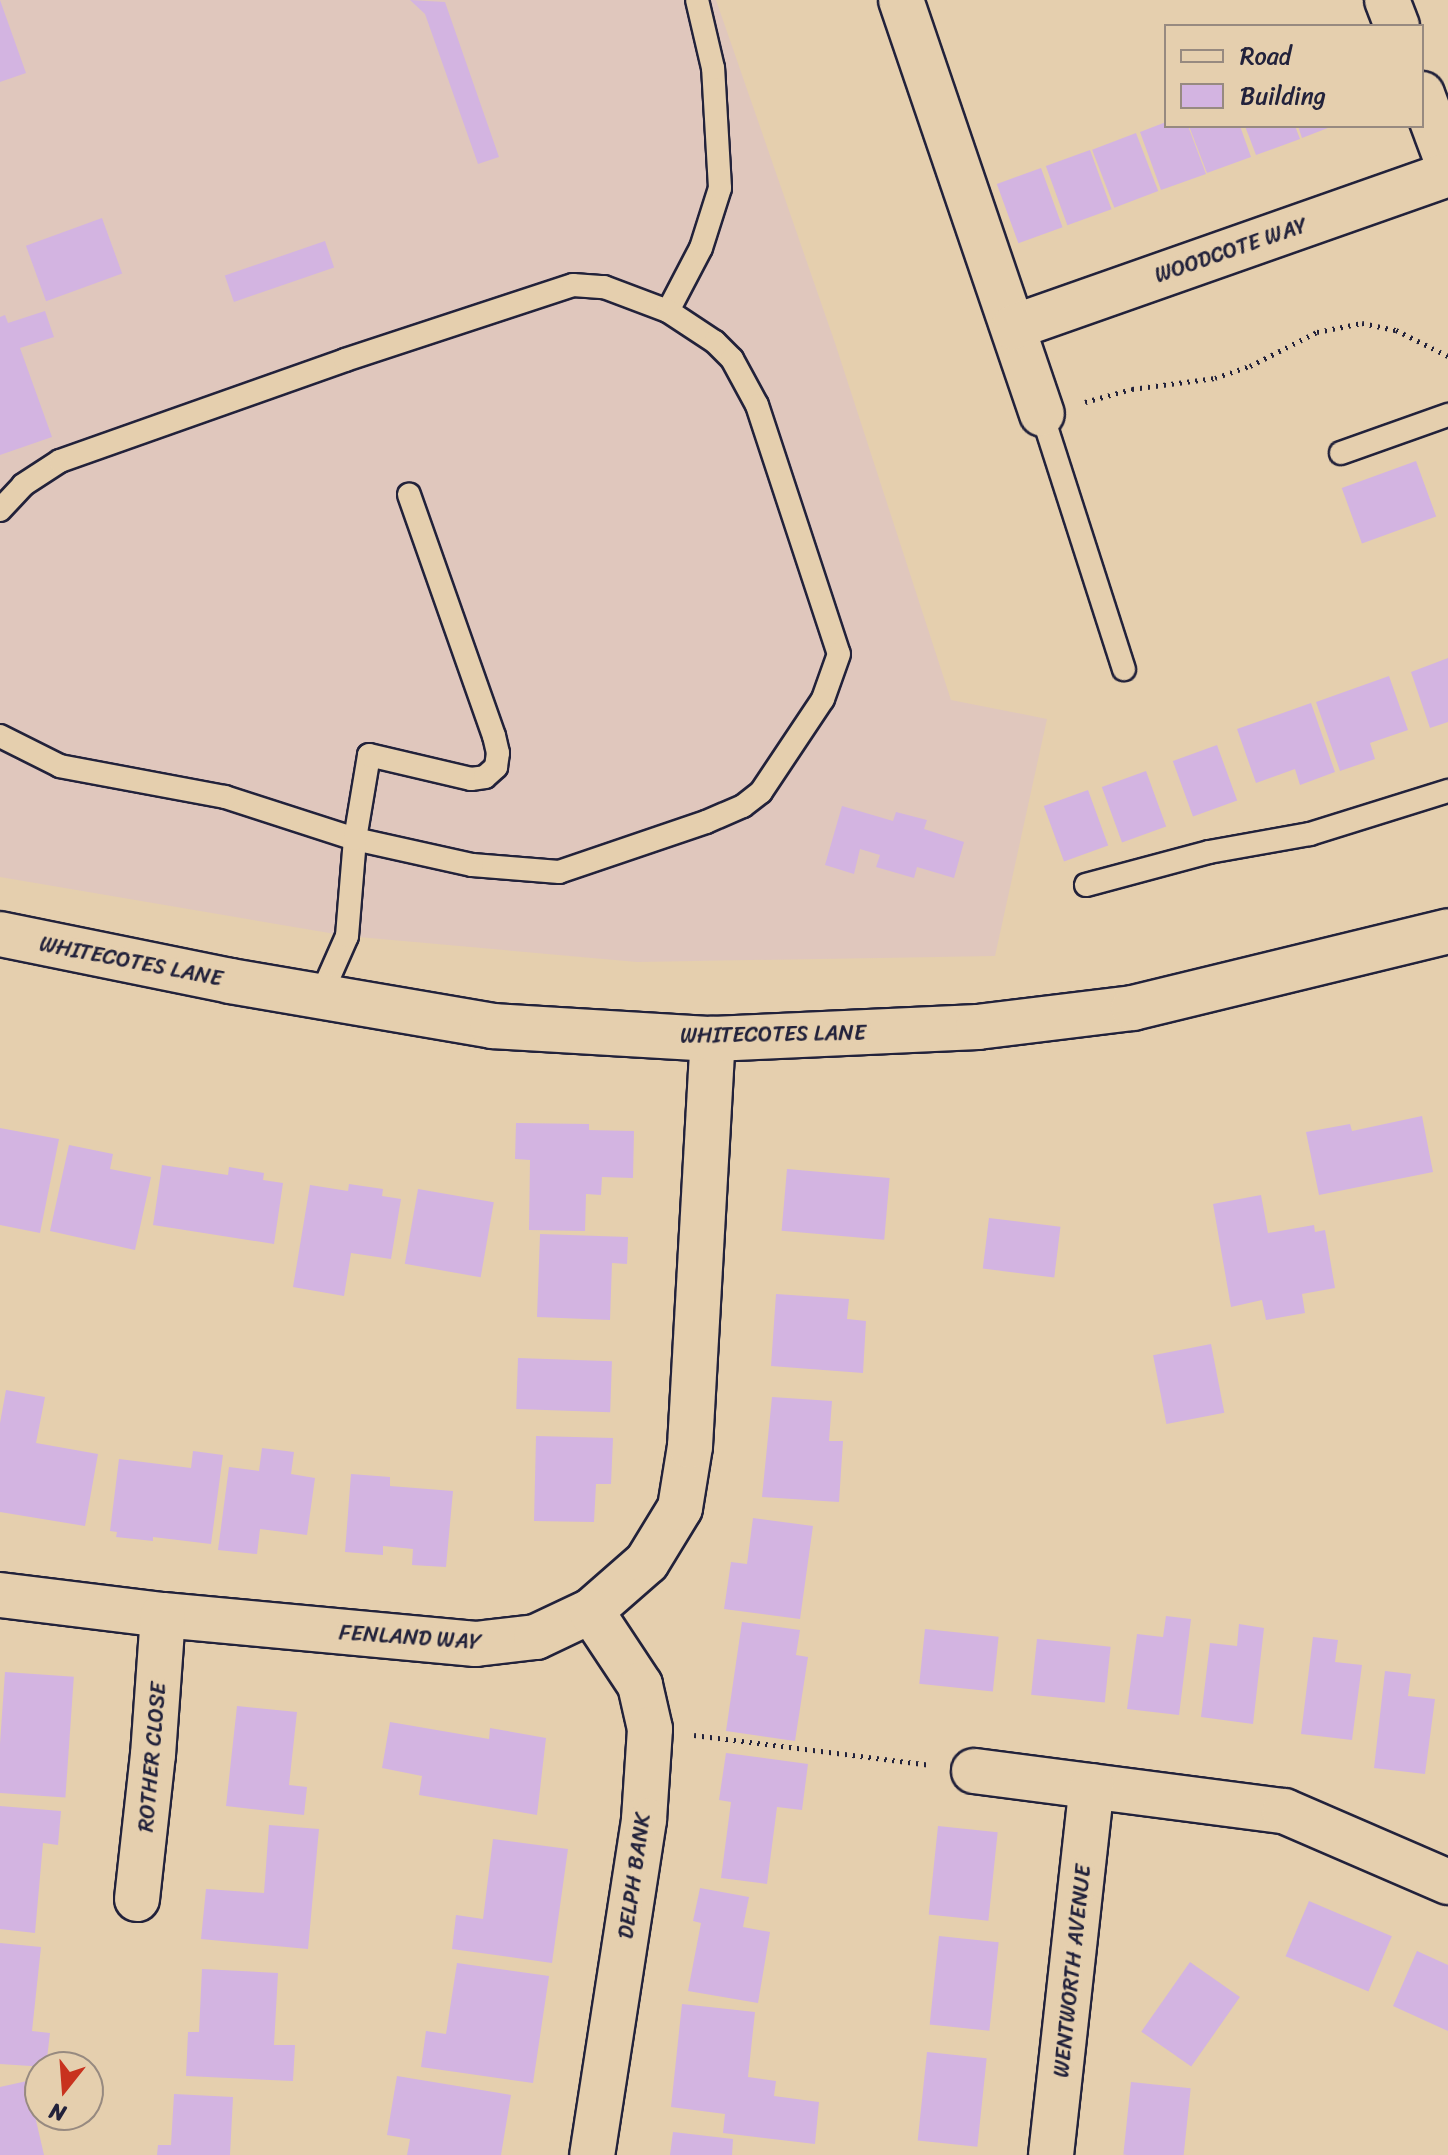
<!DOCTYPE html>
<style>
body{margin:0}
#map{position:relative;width:1448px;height:2155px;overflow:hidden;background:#e5cfae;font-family:Sriracha,sans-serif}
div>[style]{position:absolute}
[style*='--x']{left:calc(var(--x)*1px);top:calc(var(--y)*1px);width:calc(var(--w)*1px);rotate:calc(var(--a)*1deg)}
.built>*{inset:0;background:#e0c7bd}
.building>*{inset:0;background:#d3b4e1;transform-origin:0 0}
.path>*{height:5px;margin-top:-2.5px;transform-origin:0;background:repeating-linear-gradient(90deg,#22223b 0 2px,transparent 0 8px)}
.roads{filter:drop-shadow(2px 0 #22223b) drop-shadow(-2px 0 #22223b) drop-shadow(0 2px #22223b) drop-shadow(0 -2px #22223b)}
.service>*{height:22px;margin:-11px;padding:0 11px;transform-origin:11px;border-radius:11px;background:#e5cfae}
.minor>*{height:44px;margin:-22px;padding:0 22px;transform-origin:22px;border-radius:22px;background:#e5cfae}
.tertiary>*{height:44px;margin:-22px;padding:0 22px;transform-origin:22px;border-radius:22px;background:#e5cfae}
span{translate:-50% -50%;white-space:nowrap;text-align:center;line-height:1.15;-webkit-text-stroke:8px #e5cfae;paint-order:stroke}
.street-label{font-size:22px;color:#22223b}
.legend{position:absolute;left:1164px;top:24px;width:260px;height:104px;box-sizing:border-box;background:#e5cfae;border:2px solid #978a80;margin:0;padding:10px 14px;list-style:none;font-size:24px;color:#22223b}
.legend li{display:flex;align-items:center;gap:16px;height:40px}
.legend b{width:40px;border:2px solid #978a80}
.north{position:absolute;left:24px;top:2051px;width:80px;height:80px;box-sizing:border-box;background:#e5cfae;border:2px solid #978a80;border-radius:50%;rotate:197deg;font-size:22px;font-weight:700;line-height:32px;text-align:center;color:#22223b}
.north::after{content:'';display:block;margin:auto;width:28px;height:36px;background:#c8321e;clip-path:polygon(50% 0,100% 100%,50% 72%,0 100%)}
</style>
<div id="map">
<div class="built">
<i style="clip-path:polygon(0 0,716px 0,835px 343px,951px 700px,1047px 719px,995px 956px,637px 962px,347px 936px,0 877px)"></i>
</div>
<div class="building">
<i style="clip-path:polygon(0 0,26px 73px,0 82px)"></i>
<i style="clip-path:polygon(410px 0,445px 2px,499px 157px,478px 164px,425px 14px)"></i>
<i style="clip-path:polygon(1166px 122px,1166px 126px,1188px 126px,1206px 174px,1161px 190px,1140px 132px)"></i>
<i style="clip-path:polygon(1189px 126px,1240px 126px,1251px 157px,1207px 173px)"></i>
<i style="clip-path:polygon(1245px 126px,1295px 126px,1300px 139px,1256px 155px)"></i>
<i style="clip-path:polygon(1298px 126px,1333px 126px,1302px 138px)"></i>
<i style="left:1136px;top:133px;width:62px;height:47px;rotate:69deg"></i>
<i style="left:1090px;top:150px;width:63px;height:47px;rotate:70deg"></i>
<i style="left:1041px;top:168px;width:63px;height:47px;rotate:70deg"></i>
<i style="left:102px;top:218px;width:59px;height:81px;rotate:70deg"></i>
<i style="left:325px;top:241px;width:28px;height:106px;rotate:71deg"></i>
<i style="clip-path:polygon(45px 311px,54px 337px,20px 348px,52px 437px,0 455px,0 317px,5px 315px,8px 323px)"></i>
<i style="left:1416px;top:461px;width:59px;height:79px;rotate:70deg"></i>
<i style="clip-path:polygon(1448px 658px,1448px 722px,1430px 728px,1411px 672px)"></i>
<i style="clip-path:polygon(1389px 676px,1408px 730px,1370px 743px,1375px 759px,1340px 771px,1316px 702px)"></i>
<i style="clip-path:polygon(1311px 703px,1335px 772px,1300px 785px,1295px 769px,1256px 783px,1237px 729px)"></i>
<i style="left:1217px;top:745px;width:59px;height:47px;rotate:70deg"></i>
<i style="left:1146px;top:771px;width:59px;height:47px;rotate:70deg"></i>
<i style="left:1088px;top:790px;width:59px;height:47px;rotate:70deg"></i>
<i style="clip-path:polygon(842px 806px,893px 821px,896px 812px,927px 820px,924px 829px,964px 842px,954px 878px,917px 867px,914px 878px,876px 867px,880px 855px,860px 849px,854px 874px,825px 865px)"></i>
<i style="clip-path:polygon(1422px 1116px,1433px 1172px,1319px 1195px,1306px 1132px,1350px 1124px,1352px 1131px)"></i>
<i style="clip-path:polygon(516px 1123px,589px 1124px,589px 1130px,634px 1131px,633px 1178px,602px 1177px,601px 1195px,586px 1194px,585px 1231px,529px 1230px,530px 1160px,515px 1159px)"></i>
<i style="clip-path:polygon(0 1128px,59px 1139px,40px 1233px,0 1225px)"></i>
<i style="clip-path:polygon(69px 1145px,113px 1154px,110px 1169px,151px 1177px,135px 1250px,50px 1231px)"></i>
<i style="clip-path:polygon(162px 1165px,228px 1175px,229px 1167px,264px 1173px,263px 1180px,283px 1183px,274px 1244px,153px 1225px)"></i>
<i style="left:787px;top:1169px;width:103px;height:62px;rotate:5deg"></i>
<i style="clip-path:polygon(349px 1184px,383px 1189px,382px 1196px,401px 1199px,391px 1259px,351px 1253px,344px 1296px,293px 1287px,310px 1185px,348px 1191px)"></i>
<i style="left:418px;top:1189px;width:77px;height:76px;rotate:10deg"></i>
<i style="clip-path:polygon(1261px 1195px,1268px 1233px,1314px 1225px,1315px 1232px,1325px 1230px,1335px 1288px,1302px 1294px,1305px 1313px,1266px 1320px,1262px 1300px,1231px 1307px,1213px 1204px)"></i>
<i style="left:989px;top:1218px;width:72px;height:51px;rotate:7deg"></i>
<i style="clip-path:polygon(540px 1234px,628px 1237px,627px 1264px,612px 1263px,610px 1320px,537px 1317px)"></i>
<i style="clip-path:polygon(776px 1294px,849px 1299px,847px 1319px,866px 1321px,863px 1373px,771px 1366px)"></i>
<i style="left:1211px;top:1344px;width:70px;height:59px;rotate:79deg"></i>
<i style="left:518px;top:1358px;width:94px;height:51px;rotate:2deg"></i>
<i style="clip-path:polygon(6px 1390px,45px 1397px,36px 1443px,98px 1454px,85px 1526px,0 1512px,0 1423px)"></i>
<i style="clip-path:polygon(772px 1397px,832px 1401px,829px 1441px,843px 1441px,839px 1502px,762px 1497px)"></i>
<i style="clip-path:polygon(536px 1436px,613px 1438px,611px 1484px,596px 1484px,594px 1522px,534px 1521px)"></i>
<i style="clip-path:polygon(262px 1448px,294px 1452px,291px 1474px,315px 1478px,307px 1535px,260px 1529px,257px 1554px,218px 1550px,229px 1467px,259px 1471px)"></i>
<i style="clip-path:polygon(193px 1451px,223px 1455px,211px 1544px,153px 1537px,153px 1541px,116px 1537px,117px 1532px,110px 1531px,119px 1459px,191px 1468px)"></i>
<i style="clip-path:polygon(351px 1474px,390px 1477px,390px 1486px,453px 1491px,446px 1567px,412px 1565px,413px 1549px,383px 1546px,383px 1555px,345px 1552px)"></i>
<i style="clip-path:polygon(753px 1518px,813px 1526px,800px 1619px,724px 1609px,731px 1562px,747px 1564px)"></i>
<i style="clip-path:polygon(1166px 1616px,1191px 1619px,1179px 1715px,1127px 1709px,1137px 1634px,1163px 1637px)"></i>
<i style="clip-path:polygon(742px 1622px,800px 1630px,796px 1655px,808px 1657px,795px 1741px,726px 1731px)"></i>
<i style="clip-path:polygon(1239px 1624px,1264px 1628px,1253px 1724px,1201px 1717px,1210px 1643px,1237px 1646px)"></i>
<i style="left:925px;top:1629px;width:74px;height:55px;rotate:6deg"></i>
<i style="clip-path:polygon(1313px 1637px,1338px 1640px,1335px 1662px,1362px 1665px,1352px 1740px,1301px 1734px)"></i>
<i style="left:1037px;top:1639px;width:74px;height:56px;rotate:6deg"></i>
<i style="clip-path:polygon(1385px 1671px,1411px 1674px,1408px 1696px,1435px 1699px,1425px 1774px,1374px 1768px)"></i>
<i style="left:5px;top:1672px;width:69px;height:121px;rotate:4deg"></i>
<i style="clip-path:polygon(237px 1706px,297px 1712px,289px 1785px,307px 1787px,304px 1815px,226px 1806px)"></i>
<i style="clip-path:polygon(390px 1722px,489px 1739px,490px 1728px,546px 1738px,537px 1815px,419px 1795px,422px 1776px,382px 1768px)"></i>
<i style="clip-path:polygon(726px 1753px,808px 1764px,802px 1810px,777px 1807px,767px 1884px,721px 1878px,731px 1802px,719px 1800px)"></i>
<i style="clip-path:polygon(0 1806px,61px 1811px,58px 1845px,43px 1843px,35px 1933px,0 1929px)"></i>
<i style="clip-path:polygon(269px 1825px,319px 1829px,308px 1949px,201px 1939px,206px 1889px,264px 1893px)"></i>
<i style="left:938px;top:1826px;width:60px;height:89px;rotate:6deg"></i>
<i style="clip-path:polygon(493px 1839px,568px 1849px,552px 1963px,452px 1949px,456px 1915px,483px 1919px)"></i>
<i style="clip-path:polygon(700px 1888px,749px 1897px,743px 1927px,770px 1932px,758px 2003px,688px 1991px,701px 1923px,693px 1921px)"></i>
<i style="left:1309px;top:1901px;width:90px;height:60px;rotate:23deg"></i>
<i style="left:939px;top:1936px;width:60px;height:89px;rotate:6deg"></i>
<i style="clip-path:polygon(0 1943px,41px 1947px,32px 2031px,50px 2033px,46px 2067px,0 2064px)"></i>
<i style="clip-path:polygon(1417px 1951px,1448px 1965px,1448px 2031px,1393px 2006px)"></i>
<i style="left:1190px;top:1962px;width:61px;height:85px;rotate:35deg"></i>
<i style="clip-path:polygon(457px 1963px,549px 1976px,533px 2083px,421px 2067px,426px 2031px,446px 2034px)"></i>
<i style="clip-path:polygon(202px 1969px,278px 1973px,274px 2045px,295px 2045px,293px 2081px,186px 2076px,188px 2032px,199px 2032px)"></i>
<i style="clip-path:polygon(682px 2004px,755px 2012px,748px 2077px,776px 2081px,774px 2096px,819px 2102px,815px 2144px,723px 2133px,725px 2114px,671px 2107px)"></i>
<i style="left:927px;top:2052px;width:60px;height:89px;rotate:6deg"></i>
<i style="clip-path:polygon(397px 2076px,511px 2095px,501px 2155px,407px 2155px,410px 2139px,387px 2135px)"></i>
<i style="clip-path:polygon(27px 2081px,44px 2155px,0 2155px,0 2087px)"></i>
<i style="left:1131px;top:2082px;width:60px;height:73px;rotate:6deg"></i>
<i style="clip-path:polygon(174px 2094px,233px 2097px,230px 2155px,157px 2155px,158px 2145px,171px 2145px)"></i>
<i style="clip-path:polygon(673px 2132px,733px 2139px,732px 2155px,670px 2155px)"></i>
</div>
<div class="path">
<i style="--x:1085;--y:402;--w:49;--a:-15.5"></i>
<i style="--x:1132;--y:389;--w:84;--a:-7.5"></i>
<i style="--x:1215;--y:378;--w:37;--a:-19"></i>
<i style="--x:1250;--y:366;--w:75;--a:-26.9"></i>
<i style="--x:1317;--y:332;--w:46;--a:-11.3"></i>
<i style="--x:1362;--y:323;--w:35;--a:12"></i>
<i style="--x:1396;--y:330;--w:58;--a:26.6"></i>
<i style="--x:694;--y:1735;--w:239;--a:7.2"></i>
</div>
<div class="roads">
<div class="service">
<i style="--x:668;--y:311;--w:71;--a:-62.4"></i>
<i style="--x:701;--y:248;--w:63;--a:-72.4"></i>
<i style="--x:720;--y:188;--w:120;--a:-93.3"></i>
<i style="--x:713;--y:68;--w:70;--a:-103.2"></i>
<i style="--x:1042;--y:414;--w:268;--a:72.2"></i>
<i style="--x:1341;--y:453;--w:114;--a:-19.6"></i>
<i style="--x:0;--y:510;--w:34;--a:-47"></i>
<i style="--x:23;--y:485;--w:44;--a:-33"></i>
<i style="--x:60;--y:461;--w:302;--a:-19.5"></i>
<i style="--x:345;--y:360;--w:240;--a:-18.2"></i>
<i style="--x:573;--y:285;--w:31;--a:4"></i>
<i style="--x:604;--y:287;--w:68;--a:20.6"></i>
<i style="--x:668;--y:311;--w:56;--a:33.4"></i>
<i style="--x:715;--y:342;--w:24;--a:45"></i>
<i style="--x:732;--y:359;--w:52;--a:61.5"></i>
<i style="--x:757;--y:405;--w:262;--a:71.8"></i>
<i style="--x:839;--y:654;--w:48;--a:109.6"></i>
<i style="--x:823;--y:699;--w:112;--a:123.7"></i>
<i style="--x:761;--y:792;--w:23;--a:142"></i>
<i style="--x:743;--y:806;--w:40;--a:156.6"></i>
<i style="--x:706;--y:822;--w:155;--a:161.2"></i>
<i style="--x:559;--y:872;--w:87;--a:-175.4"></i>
<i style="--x:472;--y:865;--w:120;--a:-167.5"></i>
<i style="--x:355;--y:839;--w:137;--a:-162.1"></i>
<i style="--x:225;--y:797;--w:168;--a:-169.4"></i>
<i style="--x:60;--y:766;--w:67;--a:-153.4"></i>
<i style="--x:1086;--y:885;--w:127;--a:-15"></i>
<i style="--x:1209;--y:852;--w:103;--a:-10.1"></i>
<i style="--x:1310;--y:834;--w:145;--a:-17.3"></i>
<i style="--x:321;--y:995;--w:64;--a:-66.2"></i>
<i style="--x:347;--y:936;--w:97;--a:-85.3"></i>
<i style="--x:355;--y:839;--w:85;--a:-80.5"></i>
<i style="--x:369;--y:755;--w:105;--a:13.2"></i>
<i style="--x:471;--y:779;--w:14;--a:-8"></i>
<i style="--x:485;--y:777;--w:15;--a:-42"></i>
<i style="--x:496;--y:767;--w:14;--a:-82"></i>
<i style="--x:498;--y:753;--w:17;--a:-103"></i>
<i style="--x:494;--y:736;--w:256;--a:-109.4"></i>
</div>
<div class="minor">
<i style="--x:901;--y:0;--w:437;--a:71.2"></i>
<i style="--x:1387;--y:0;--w:28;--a:69"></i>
<i style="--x:1422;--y:94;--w:75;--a:69.6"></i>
<i style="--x:1014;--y:327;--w:460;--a:-19.4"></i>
<i style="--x:0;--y:1595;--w:164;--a:7"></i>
<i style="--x:163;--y:1615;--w:314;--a:5.3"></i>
<i style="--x:476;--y:1644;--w:60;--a:-6.7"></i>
<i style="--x:536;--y:1637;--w:61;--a:-25.3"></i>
<i style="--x:591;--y:1611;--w:74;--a:-41.2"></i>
<i style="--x:647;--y:1562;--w:63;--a:-58.6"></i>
<i style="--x:680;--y:1508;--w:63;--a:-80.8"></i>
<i style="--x:690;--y:1446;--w:408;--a:-86.8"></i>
<i style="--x:591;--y:1611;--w:89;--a:56.5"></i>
<i style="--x:640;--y:1685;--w:45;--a:77.2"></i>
<i style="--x:650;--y:1729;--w:91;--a:93.8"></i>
<i style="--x:644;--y:1820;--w:339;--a:98.8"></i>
<i style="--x:974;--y:1771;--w:313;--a:7.4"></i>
<i style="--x:1284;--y:1811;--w:179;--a:23.4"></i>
<i style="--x:137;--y:1899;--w:145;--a:-83.7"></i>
<i style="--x:153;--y:1755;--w:140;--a:-85.9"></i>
<i style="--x:1051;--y:2155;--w:371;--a:-83.7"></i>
</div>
<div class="tertiary">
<i style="--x:0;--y:934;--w:235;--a:11.5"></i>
<i style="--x:230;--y:981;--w:266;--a:9.7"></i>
<i style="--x:492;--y:1026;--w:221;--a:3.4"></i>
<i style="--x:713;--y:1039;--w:265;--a:-2.6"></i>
<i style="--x:978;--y:1027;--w:156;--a:-7"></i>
<i style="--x:1133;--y:1008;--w:324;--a:-13.7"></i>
</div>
</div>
<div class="street-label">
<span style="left:1231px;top:250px;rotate:-19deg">WOODCOTE WAY</span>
<span style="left:131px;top:961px;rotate:11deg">WHITECOTES LANE</span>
<span style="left:773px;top:1034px;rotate:-1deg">WHITECOTES LANE</span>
<span style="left:410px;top:1637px;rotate:4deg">FENLAND WAY</span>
<span style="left:152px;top:1757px;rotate:-85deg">ROTHER CLOSE</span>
<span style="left:634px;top:1876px;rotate:-82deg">DELPH BANK</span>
<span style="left:1072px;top:1971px;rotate:-84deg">WENTWORTH AVENUE</span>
</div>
<ul class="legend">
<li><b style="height:10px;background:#e5cfae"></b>Road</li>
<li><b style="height:22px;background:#d3b4e1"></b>Building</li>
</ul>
<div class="north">N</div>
</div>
